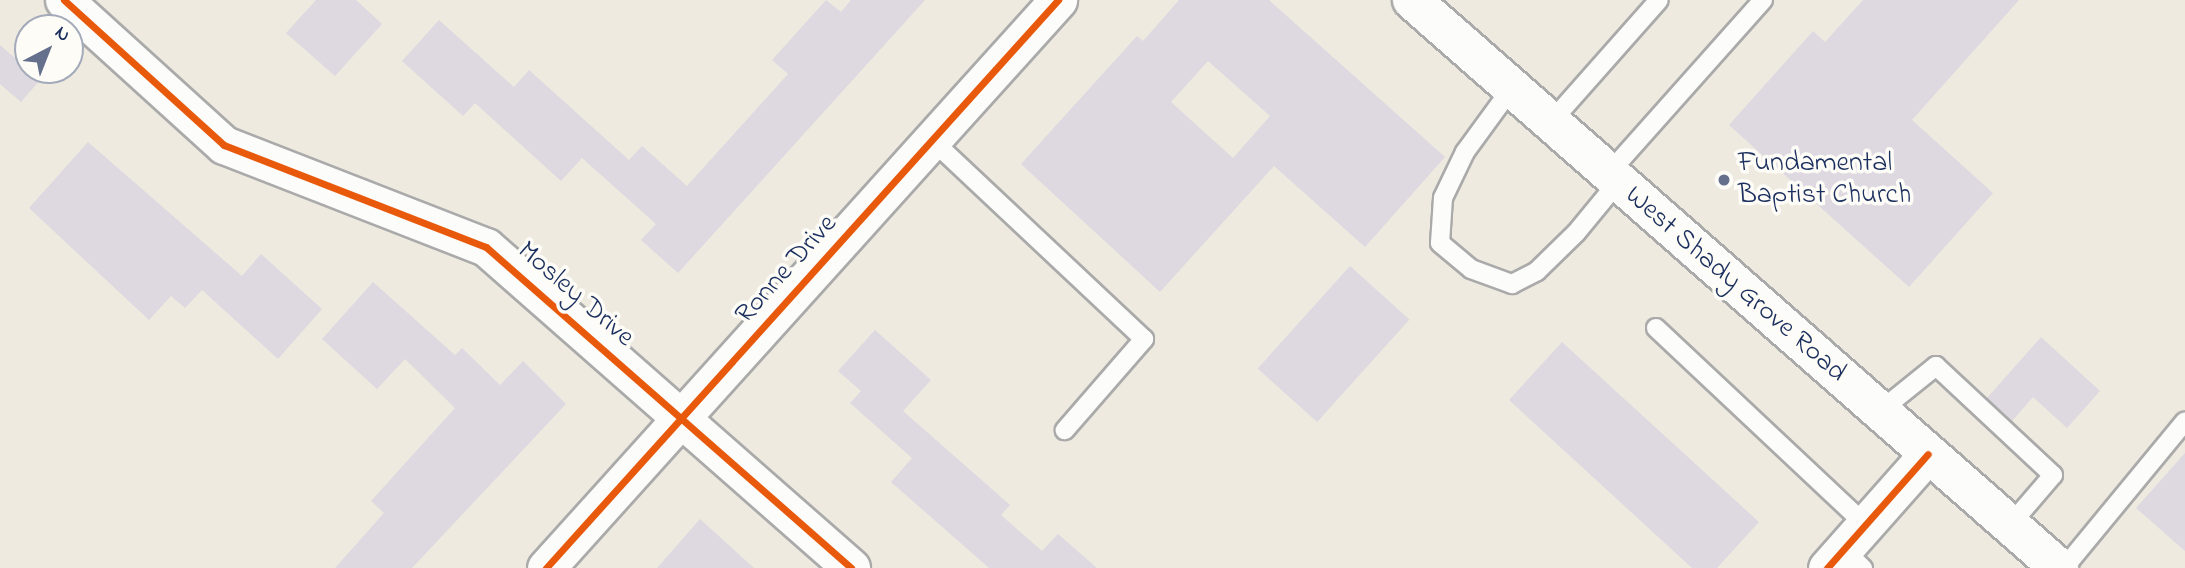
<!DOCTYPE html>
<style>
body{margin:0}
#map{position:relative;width:2185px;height:568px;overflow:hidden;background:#eeeae0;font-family:"Indie Flower",sans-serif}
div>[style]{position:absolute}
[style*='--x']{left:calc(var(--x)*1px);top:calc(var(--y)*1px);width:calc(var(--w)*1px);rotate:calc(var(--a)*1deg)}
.building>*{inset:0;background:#ded8e0;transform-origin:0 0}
.roads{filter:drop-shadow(2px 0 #aaa) drop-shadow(-2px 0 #aaa) drop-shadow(0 2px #aaa) drop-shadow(0 -2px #aaa)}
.lane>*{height:18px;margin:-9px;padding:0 9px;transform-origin:9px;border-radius:9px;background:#fcfcfa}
.street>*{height:37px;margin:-18.5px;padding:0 18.5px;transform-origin:18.5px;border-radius:18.5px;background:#fcfcfa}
.secondary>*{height:38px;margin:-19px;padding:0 19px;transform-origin:19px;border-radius:19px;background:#fcfcfa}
.cycleway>*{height:7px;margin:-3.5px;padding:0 3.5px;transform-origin:3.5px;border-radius:3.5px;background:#e8590c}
.dots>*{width:19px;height:19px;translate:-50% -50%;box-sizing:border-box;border:4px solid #fdfcf7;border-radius:50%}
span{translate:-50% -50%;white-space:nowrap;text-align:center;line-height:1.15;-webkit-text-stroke:7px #fdfcf7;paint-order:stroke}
.poi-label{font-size:28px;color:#1b2f5e}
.left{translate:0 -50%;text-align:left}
.street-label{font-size:28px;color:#1b2f5e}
.north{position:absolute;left:14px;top:14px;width:70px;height:70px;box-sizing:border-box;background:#fdfcf7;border:2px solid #a3aaba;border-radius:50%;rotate:42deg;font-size:19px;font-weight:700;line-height:28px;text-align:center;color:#1b2f5e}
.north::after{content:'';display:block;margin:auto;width:24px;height:32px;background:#65708c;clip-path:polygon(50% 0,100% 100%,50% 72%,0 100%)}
</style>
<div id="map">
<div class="building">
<i style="clip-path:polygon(316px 0,356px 0,382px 24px,335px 76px,286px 33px)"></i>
<i style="clip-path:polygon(826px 0,841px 12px,851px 0,925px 0,678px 273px,641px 240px,656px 224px,582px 158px,561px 181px,475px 103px,463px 116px,402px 61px,439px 20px,514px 87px,529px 70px,629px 160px,642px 146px,687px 186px,788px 74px,772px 60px)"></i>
<i style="clip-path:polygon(evenodd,1179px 0,1269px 0,1445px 157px,1365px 247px,1274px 166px,1160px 292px,1021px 164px,1137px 36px,1143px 41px,1179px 0,1208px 61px,1270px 116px,1233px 158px,1171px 102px,1208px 61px)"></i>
<i style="clip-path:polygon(1863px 0,2019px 0,1912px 120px,1993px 193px,1909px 287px,1729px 125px,1813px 31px,1825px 42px)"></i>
<i style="clip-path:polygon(0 45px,40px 80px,21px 102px,0 84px)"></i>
<i style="clip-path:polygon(88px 142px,242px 276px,261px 254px,322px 309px,278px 359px,202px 290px,185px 308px,171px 296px,149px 320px,29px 208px)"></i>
<i style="left:1350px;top:266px;width:80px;height:138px;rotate:42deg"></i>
<i style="clip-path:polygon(373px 282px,455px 355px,462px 348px,500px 385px,523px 361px,566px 404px,412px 568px,335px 568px,384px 513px,371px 501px,455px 408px,405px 359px,377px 389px,322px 339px)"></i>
<i style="clip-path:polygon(875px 330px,931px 380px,903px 411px,1010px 505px,1001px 515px,1042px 551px,1058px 534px,1097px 568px,989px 568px,891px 482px,912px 458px,850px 403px,861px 391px,838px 371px)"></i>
<i style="clip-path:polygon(2041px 337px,2100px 391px,2067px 428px,2033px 397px,2012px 421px,1987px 398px)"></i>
<i style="clip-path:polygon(1562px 342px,1759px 522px,1717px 568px,1692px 568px,1509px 400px)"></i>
<i style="clip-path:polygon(2185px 453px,2185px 551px,2136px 508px)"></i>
<i style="clip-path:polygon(700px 519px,754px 568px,657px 568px)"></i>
</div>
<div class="roads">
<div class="lane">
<i style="--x:1511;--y:89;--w:78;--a:126.1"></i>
<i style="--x:1465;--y:152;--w:51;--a:115.6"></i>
<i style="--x:1443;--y:198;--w:45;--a:93.8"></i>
<i style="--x:1440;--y:243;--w:40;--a:40"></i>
<i style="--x:1471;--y:269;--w:44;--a:20.1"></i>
<i style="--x:1512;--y:284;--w:28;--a:-27"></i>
<i style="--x:1537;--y:271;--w:54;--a:-44.3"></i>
<i style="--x:1576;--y:233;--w:66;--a:-50.5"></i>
<i style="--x:1550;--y:123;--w:164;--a:-48.5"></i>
<i style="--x:932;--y:140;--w:291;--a:43.2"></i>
<i style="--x:1144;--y:339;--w:121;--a:131"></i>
<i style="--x:1608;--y:174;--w:233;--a:-48.3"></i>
<i style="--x:1656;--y:328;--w:288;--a:43.2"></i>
<i style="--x:1880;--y:411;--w:72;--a:-38.8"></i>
<i style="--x:1936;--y:366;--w:160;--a:43"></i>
<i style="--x:2053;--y:475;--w:66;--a:130.7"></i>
<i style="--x:1843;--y:549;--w:28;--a:44"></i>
<i style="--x:2064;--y:568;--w:190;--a:-50.5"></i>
</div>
<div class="street">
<i style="--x:64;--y:0;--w:216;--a:42.2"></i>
<i style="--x:224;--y:145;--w:281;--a:21.3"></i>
<i style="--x:486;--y:247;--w:486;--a:41.3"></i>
<i style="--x:546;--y:568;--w:765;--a:-47.97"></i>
<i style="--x:1827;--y:568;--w:152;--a:-48.5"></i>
</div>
<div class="secondary">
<i style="--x:1412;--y:0;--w:861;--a:41.28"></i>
</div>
</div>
<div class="cycleway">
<i style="--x:64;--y:0;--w:216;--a:42.2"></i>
<i style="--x:224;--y:145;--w:281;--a:21.3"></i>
<i style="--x:486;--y:247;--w:486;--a:41.3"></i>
<i style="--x:546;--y:568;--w:765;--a:-47.97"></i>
<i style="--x:1827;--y:568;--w:152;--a:-48.5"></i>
</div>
<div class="dots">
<i style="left:1724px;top:180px;background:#65708c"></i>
</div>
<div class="poi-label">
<span class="left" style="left:1738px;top:180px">Fundamental<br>Baptist Church</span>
</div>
<div class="street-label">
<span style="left:787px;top:270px;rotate:-48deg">Ronne Drive</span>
<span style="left:1735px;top:285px;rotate:41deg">West Shady Grove Road</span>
<span style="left:575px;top:295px;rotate:41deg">Mosley Drive</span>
</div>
<div class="north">N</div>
</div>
